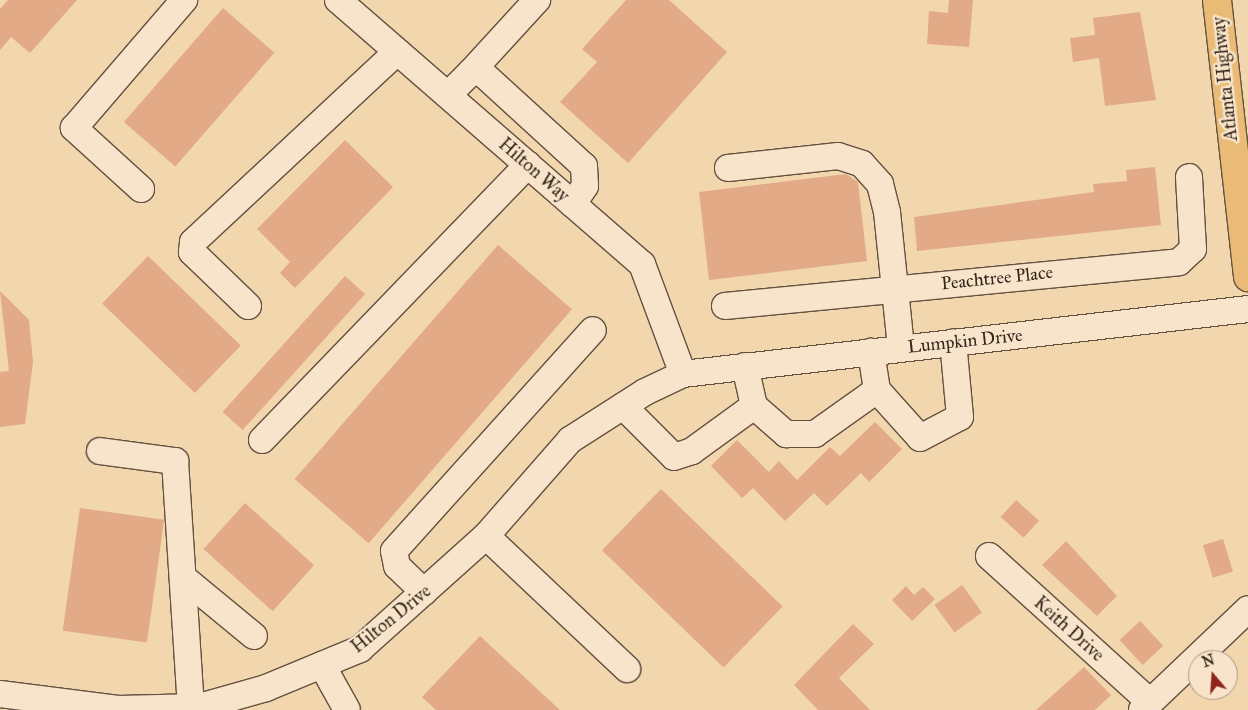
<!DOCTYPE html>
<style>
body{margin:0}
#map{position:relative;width:1248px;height:710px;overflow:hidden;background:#f2d6ad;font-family:"IM FELL Great Primer",serif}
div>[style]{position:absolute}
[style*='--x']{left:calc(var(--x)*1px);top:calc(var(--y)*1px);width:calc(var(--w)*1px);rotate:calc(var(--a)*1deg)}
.building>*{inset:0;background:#e3aa88;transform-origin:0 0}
.roads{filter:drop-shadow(1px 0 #635140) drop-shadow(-1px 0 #635140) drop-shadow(0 1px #635140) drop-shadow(0 -1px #635140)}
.minor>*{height:26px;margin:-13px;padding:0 13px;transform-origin:13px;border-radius:13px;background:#f7e4ca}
.major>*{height:28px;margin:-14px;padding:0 14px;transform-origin:14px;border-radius:14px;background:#e9bb76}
span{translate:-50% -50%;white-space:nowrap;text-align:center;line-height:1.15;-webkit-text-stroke:5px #f7e4ca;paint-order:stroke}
.street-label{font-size:18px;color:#33251b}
.north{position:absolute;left:1188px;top:650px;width:50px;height:50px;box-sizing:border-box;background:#f7e4ca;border:1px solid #a99884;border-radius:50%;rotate:342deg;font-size:14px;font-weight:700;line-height:20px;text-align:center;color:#33251b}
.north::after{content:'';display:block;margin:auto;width:18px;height:22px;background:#8f2418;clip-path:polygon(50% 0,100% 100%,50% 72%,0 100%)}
</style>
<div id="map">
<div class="building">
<i style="clip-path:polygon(8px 0,77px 0,30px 53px,11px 37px,0 50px,0 9px)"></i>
<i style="clip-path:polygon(626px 0,669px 0,727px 52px,628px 163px,560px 102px,597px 62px,582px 49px)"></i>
<i style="clip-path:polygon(949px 0,973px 0,969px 47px,927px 44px,929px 11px,948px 13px)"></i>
<i style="left:223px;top:8px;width:68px;height:151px;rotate:41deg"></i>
<i style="clip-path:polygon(1140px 12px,1156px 100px,1105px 106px,1099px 58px,1073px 62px,1070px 38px,1095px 35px,1093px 18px)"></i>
<i style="clip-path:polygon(345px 140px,393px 187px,295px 288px,280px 273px,290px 262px,257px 229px)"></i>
<i style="clip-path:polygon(1155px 167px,1161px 225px,917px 251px,914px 217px,1094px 192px,1093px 184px,1127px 181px,1126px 170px)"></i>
<i style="clip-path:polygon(846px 174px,858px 182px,867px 261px,709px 280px,699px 192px)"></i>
<i style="left:498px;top:245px;width:98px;height:310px;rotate:41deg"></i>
<i style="left:148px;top:256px;width:129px;height:66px;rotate:44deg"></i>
<i style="left:345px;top:276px;width:27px;height:183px;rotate:42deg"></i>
<i style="clip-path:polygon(0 291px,29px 320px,33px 362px,25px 424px,0 427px,0 372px,9px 371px)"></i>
<i style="clip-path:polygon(875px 422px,902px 449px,869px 482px,861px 473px,827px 506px,814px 493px,785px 521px,753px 488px,742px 498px,711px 466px,737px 440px,769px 472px,779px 461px,797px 480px,830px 447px,840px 456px)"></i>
<i style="left:661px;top:489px;width:169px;height:85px;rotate:44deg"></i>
<i style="left:1016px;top:500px;width:31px;height:23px;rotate:42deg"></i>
<i style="left:245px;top:503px;width:93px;height:62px;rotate:42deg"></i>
<i style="left:80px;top:508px;width:85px;height:124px;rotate:8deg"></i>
<i style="left:1223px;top:539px;width:34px;height:21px;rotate:73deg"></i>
<i style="clip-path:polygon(1066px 541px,1117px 596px,1097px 616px,1042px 565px)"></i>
<i style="left:962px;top:585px;width:34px;height:34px;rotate:54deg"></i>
<i style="clip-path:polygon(906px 586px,914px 595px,923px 587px,935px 599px,912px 621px,892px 600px)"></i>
<i style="left:1140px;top:621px;width:34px;height:28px;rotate:47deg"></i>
<i style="clip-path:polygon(853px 624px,874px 644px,839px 678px,870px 710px,818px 710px,794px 685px)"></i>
<i style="clip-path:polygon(480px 636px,560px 710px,436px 710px,422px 697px)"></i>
<i style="clip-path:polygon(1084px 667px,1111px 695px,1095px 710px,1036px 710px)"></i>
</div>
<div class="roads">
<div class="minor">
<i style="--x:338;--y:0;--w:403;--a:41"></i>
<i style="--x:642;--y:264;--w:117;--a:69.6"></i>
<i style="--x:471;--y:72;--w:98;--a:-47.5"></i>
<i style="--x:448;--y:95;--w:33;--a:-45"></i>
<i style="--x:471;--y:72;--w:11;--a:5"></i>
<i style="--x:482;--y:73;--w:138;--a:42.4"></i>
<i style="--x:584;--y:166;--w:20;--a:87"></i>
<i style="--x:585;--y:186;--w:22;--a:124"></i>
<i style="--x:728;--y:168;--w:111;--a:-6.2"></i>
<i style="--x:838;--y:156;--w:25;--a:18"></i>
<i style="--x:862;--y:164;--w:27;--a:48"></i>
<i style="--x:880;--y:184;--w:29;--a:76"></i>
<i style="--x:887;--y:212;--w:137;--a:84.1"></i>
<i style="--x:141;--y:189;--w:91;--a:-137.7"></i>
<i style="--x:74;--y:128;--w:169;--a:-49.3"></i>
<i style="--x:248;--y:306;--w:78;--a:-136"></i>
<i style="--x:192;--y:252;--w:10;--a:-84"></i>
<i style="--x:193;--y:242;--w:279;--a:-43"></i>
<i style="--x:725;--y:306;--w:456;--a:-5.5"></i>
<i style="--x:1179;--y:262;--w:19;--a:-43"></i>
<i style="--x:1193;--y:249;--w:72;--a:-93.2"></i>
<i style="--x:877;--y:390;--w:64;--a:48.1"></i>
<i style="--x:920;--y:438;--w:45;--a:-27.7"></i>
<i style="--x:960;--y:417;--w:75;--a:-95.3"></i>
<i style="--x:623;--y:406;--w:72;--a:45"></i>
<i style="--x:674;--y:457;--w:19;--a:-18"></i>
<i style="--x:692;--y:451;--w:77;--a:-36"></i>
<i style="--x:754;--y:406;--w:41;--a:-102.7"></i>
<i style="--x:754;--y:406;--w:43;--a:41.2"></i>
<i style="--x:786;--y:434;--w:29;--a:0"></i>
<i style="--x:815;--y:434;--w:76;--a:-35.4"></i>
<i style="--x:877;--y:390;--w:39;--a:-99"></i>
<i style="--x:262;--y:440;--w:383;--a:-46"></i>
<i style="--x:100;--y:451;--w:76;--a:7.6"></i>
<i style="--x:175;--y:461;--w:247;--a:86.3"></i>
<i style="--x:486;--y:536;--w:194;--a:43.3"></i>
<i style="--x:989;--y:556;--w:217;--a:42.2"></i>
<i style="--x:186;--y:580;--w:88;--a:39.5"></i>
<i style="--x:424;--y:592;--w:37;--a:-136"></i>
<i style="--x:397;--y:566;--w:15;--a:-101"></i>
<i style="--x:394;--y:551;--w:297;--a:-48"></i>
<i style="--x:322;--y:665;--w:51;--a:60.9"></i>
<i style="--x:0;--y:694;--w:119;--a:7.2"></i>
<i style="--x:118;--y:709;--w:81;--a:-1.4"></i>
<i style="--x:199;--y:707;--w:70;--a:-15.8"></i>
<i style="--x:266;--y:688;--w:102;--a:-22.5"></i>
<i style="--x:360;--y:649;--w:169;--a:-41.9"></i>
<i style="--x:486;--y:536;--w:128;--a:-48.8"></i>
<i style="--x:570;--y:440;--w:89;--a:-32.6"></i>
<i style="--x:645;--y:392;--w:42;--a:-25.3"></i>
<i style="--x:683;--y:374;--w:569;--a:-6.56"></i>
<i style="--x:1142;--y:710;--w:146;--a:-43.6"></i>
</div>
<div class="major">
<i style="--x:1217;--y:0;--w:279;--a:83.6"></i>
</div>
</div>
<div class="street-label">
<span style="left:1225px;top:79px;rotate:-96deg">Atlanta Highway</span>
<span style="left:534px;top:170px;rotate:41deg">Hilton Way</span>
<span style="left:997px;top:278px;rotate:-6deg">Peachtree Place</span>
<span style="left:965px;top:341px;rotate:-6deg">Lumpkin Drive</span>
<span style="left:391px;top:619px;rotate:-39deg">Hilton Drive</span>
<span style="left:1069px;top:629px;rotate:42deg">Keith Drive</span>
</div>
<div class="north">N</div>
</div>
